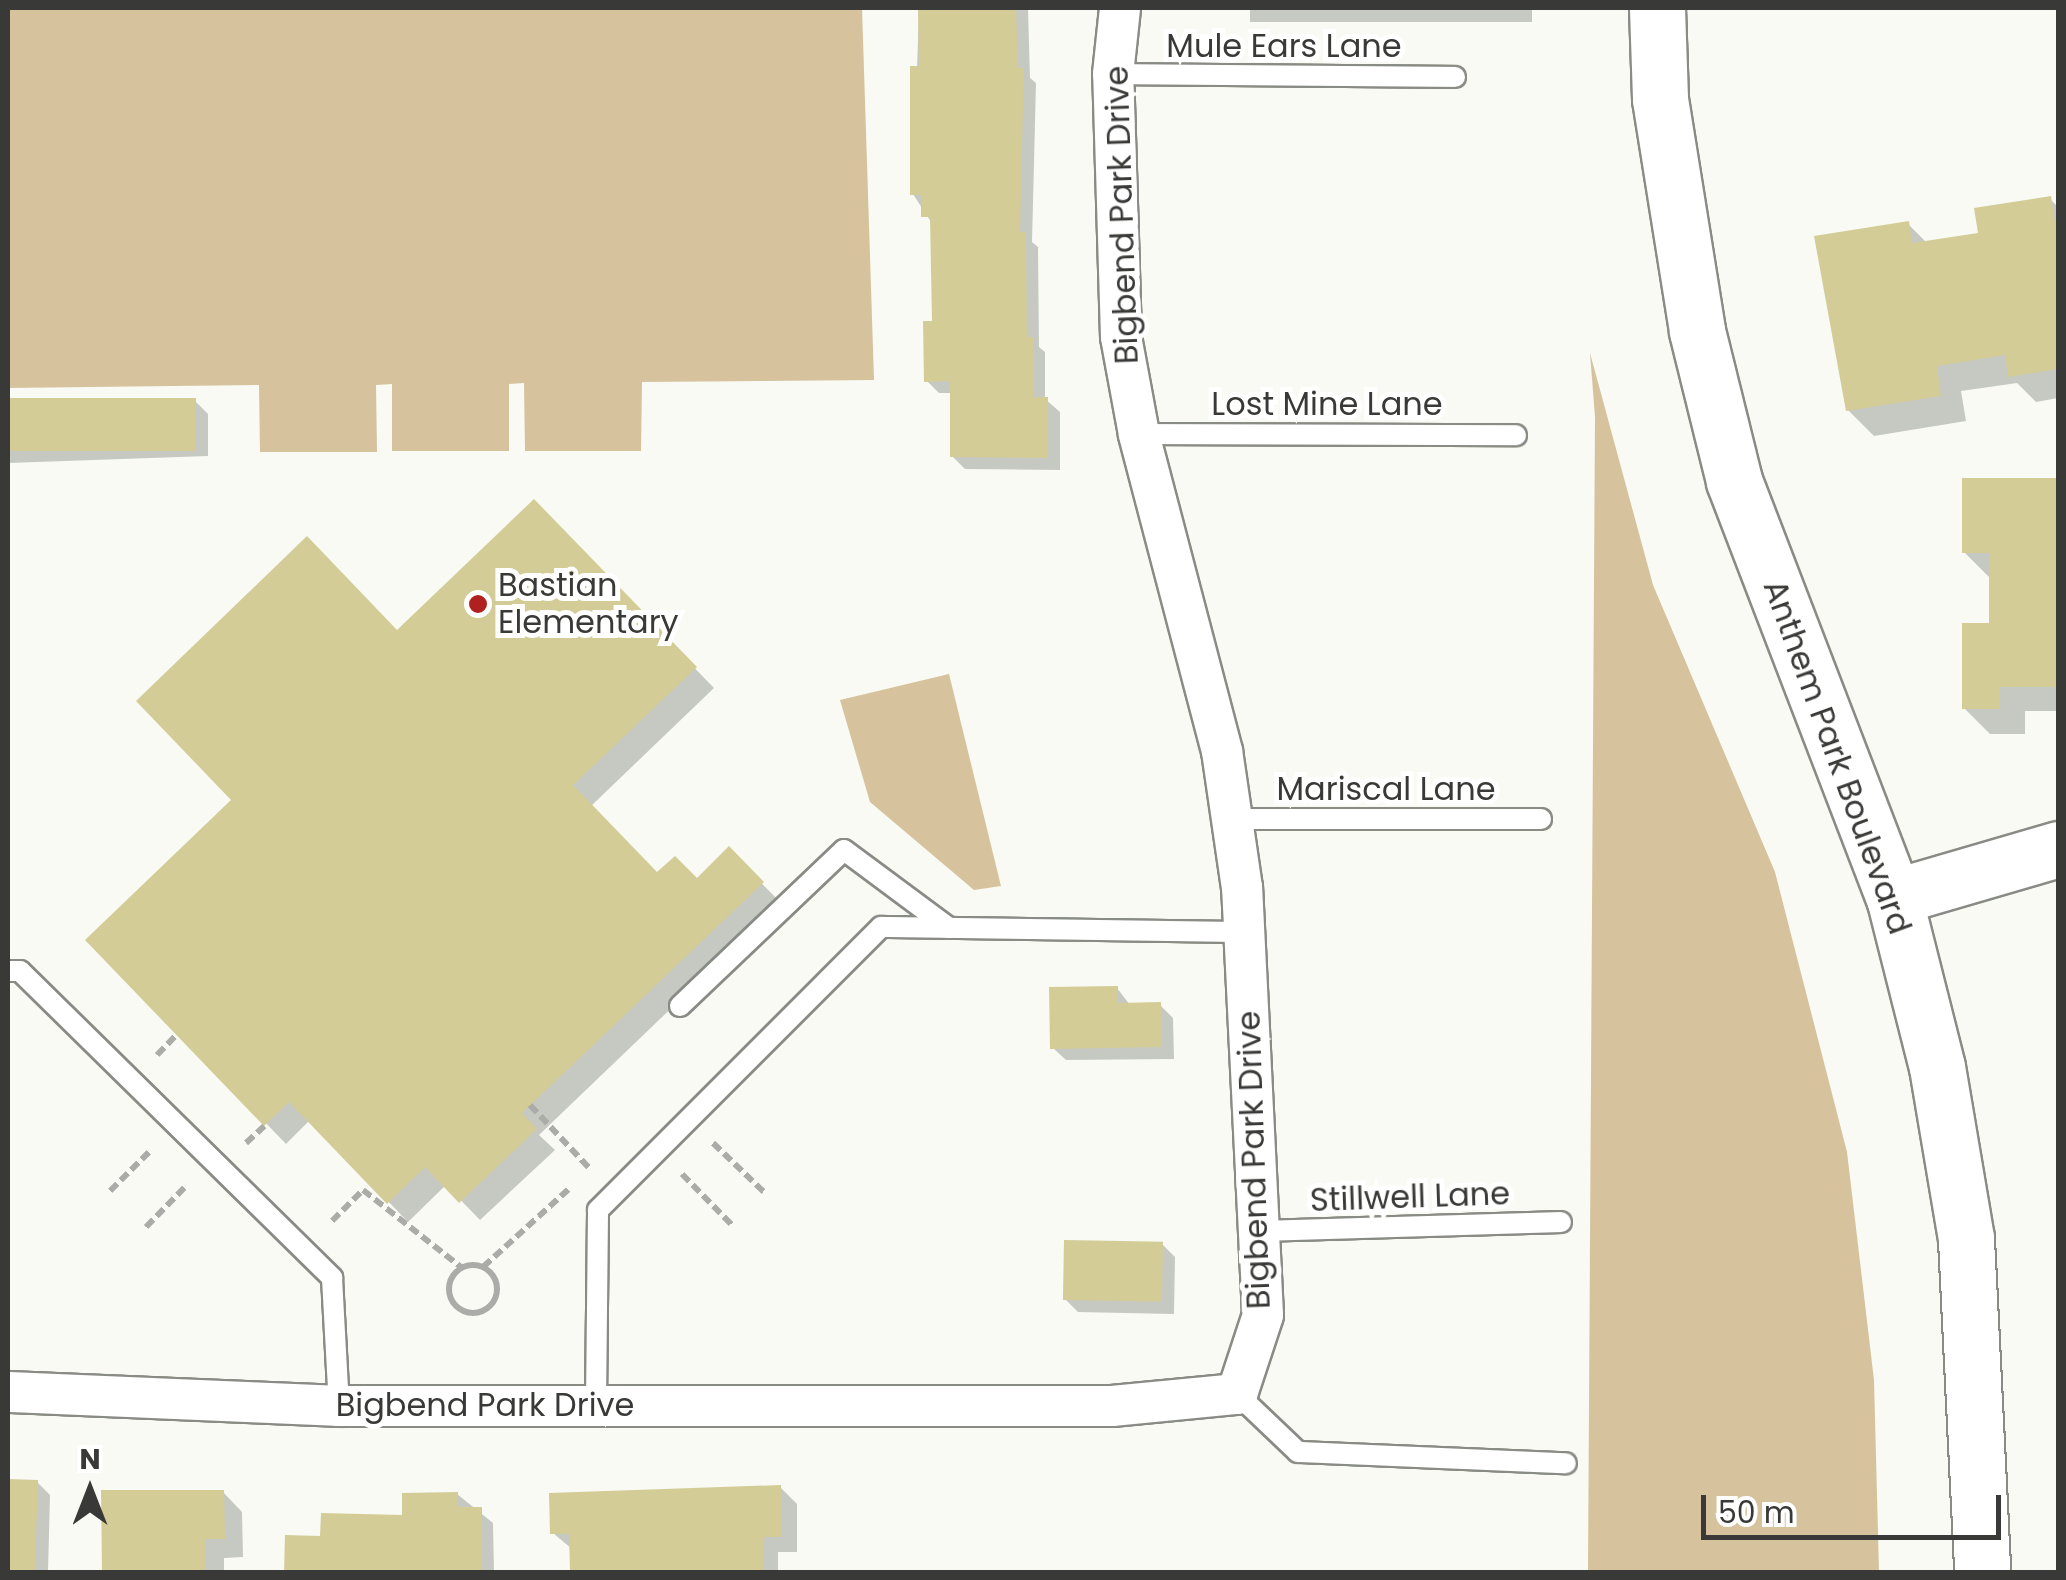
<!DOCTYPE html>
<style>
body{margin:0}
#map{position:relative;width:2066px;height:1580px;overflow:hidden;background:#f8faf3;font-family:Poppins,sans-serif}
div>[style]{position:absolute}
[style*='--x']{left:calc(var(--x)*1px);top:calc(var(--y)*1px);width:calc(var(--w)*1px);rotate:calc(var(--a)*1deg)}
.green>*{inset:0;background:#d6c29d}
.shadow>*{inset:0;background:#0003;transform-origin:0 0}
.building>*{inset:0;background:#d3cc97;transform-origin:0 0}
.path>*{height:6px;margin-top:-3px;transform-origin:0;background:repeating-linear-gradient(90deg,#abaca7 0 10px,transparent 0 15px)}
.path>.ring{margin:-3px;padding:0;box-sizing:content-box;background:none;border:6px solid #abaca7;border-radius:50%}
.roads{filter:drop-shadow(2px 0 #898b85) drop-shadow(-2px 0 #898b85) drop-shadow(0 2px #898b85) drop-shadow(0 -2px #898b85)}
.lane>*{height:20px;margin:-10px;padding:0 10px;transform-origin:10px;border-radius:10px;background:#fff}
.street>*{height:40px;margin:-20px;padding:0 20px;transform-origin:20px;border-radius:20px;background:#fff}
.secondary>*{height:55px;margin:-27.5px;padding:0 27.5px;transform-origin:27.5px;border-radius:27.5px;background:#fff}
.dots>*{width:28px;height:28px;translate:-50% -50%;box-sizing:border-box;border:5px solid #fff;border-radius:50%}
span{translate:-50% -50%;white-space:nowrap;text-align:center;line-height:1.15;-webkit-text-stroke:10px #fff;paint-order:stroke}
.street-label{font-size:32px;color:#393a37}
.poi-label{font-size:32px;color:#393a37}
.left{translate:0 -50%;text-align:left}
.frame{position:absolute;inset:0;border:10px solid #393a37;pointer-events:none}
.north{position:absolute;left:40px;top:1440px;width:100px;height:100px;-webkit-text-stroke:8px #fff;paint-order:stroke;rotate:0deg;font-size:28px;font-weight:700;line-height:40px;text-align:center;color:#393a37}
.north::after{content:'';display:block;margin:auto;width:35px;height:45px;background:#393a37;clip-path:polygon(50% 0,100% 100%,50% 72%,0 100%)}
.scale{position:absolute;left:1701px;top:1495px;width:300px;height:45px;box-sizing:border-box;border:5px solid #393a37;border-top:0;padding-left:12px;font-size:30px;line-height:35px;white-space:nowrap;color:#393a37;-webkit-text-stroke:8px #fff;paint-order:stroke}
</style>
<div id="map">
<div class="green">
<i style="clip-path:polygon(8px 8px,862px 8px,874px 380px,642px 382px,641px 451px,525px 451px,524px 383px,509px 384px,509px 451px,392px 451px,392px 384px,376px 385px,377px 452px,260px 452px,259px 385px,8px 388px)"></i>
<i style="clip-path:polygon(1590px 353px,1653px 585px,1775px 872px,1847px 1152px,1874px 1380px,1879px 1572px,1588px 1572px,1595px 417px)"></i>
<i style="clip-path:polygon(949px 674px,1001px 886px,974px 890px,870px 802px,840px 700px)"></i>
</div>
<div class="shadow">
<i style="clip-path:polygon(919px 8px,1028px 8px,1030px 78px,1036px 83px,1032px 242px,1038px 247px,1039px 347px,1045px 352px,1045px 399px,1060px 412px,1060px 470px,965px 469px,952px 456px,953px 393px,939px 393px,926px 380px,934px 324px,933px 225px,913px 194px)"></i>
<i style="left:1532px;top:8px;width:14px;height:282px;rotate:90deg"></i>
<i style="clip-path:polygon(2050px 199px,2058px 207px,2058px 398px,2036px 402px,2017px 383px,1961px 391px,1966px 421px,1874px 436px,1848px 410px,1908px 224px,1927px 243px,1981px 235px)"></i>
<i style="clip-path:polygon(195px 401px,208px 414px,208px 456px,8px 463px,8px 402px)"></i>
<i style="clip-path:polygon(1965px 481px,2058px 481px,2058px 711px,2025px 711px,2025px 734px,1990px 734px,1964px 708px,1992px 625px,1990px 578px,1964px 552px)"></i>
<i style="clip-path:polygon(534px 503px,714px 688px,590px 807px,657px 875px,697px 881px,729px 850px,781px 903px,539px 1135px,555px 1150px,480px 1220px,446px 1185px,408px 1222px,310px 1120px,286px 1144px,89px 940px)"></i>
<i style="clip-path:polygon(1117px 988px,1130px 1005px,1160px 1005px,1173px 1018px,1174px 1059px,1066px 1060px,1053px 1048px)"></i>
<i style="clip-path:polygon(1162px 1244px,1175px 1257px,1174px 1314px,1078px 1312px,1065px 1299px)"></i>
<i style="clip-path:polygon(8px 1482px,37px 1482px,50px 1495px,48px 1572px,8px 1572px)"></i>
<i style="clip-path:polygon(780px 1487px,797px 1504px,797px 1552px,778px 1552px,778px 1572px,574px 1572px,572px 1549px,553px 1533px)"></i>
<i style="clip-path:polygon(103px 1492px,223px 1492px,242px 1512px,243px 1557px,224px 1558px,224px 1572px,105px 1572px)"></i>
<i style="clip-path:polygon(457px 1494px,493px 1523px,494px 1572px,286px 1572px,287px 1537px,322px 1539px,404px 1518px)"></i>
</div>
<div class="building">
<i style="clip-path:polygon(918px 8px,1016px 8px,1018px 68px,1024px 68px,1020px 232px,1026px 232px,1027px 337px,1033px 337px,1033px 397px,1048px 397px,1048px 458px,950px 457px,950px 381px,924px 382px,923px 321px,932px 321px,930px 217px,921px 217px,921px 195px,910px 195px,910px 66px,919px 66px)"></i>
<i style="clip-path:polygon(2051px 196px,2058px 242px,2058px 369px,2008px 377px,2005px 355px,1937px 366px,1941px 396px,1846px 411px,1814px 236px,1909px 221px,1912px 243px,1978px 233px,1974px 208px)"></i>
<i style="left:8px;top:398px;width:188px;height:53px"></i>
<i style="clip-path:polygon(1962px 478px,2058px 478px,2058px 687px,2000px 687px,2000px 709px,1962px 709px,1962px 623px,1989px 623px,1989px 553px,1962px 553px)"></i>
<i style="clip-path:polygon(534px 499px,697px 667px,573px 785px,657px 872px,675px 856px,697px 878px,729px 846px,764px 882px,522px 1113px,537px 1129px,459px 1203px,425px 1167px,387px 1204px,289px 1102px,264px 1126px,85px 940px,231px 800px,136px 701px,307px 536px,397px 630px)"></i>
<i style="clip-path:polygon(1118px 986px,1118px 1003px,1161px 1002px,1162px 1047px,1050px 1049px,1049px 987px)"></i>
<i style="left:1064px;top:1240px;width:99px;height:60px;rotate:1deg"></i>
<i style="left:8px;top:1479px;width:30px;height:93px;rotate:2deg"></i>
<i style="clip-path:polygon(781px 1485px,782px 1537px,763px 1537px,763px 1571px,570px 1572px,569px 1534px,550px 1534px,549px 1493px)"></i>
<i style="clip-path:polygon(101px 1490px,224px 1490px,225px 1539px,205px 1539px,205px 1572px,102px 1572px)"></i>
<i style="clip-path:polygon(458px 1492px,458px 1507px,482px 1507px,482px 1572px,284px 1572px,285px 1535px,320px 1536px,321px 1513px,402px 1515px,402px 1493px)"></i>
</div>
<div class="path">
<i style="--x:157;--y:1055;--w:28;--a:-46"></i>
<i style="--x:530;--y:1105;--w:88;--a:46.8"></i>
<i style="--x:246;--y:1143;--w:25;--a:-43"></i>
<i style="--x:713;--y:1143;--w:72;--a:43.9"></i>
<i style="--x:682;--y:1174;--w:73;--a:45.6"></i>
<i style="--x:110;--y:1191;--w:55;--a:-45"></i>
<i style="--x:332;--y:1221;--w:44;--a:-45"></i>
<i style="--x:363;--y:1190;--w:126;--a:38.2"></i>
<i style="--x:146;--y:1227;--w:56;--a:-45.7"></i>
<i class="ring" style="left:449px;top:1265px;width:42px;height:42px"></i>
<i style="--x:483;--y:1267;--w:119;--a:-42.3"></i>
</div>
<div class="roads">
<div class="lane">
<i style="--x:1113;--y:74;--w:342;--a:0.5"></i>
<i style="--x:1139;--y:434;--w:377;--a:0.2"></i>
<i style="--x:1230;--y:819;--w:311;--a:0"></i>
<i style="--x:8;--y:971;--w:12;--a:0"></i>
<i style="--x:20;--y:971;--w:438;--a:44.5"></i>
<i style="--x:332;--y:1278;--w:128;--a:86.9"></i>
<i style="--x:680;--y:1006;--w:226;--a:-43.6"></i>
<i style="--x:844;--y:850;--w:131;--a:36.6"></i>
<i style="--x:1262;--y:1231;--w:299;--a:-1.7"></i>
<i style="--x:1237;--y:1394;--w:84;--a:43.6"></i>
<i style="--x:1298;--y:1452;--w:268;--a:2.4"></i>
<i style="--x:596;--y:1404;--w:194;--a:-89.4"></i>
<i style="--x:598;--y:1210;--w:400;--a:-45"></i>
<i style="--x:881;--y:927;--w:365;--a:0.8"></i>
</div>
<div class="street">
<i style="--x:8;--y:1392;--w:331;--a:2.4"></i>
<i style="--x:339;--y:1406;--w:773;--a:0"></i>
<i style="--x:1112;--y:1406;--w:126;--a:-5.5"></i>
<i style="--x:1237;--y:1394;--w:83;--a:-71.8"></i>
<i style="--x:1263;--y:1315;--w:428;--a:-92.8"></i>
<i style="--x:1242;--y:888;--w:138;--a:-98.3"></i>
<i style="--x:1222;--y:751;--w:328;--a:-104.7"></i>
<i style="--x:1139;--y:434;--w:99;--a:-100.5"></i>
<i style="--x:1121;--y:337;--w:263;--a:-91.7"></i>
<i style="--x:1113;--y:74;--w:66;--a:-83.9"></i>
</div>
<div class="secondary">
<i style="--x:1657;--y:8;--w:91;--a:88.1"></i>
<i style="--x:1660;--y:99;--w:235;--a:80.9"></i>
<i style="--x:1697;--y:331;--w:154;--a:76.1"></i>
<i style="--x:1734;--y:481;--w:446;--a:69"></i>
<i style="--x:1894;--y:897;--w:175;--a:75.8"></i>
<i style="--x:1937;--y:1067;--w:174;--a:80.4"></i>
<i style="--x:1966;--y:1239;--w:333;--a:87.2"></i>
<i style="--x:1894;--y:897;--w:171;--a:-16.3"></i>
</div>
</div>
<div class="dots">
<i style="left:478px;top:604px;background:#b0201e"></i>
</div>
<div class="street-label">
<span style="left:1284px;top:46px">Mule Ears Lane</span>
<span style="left:1122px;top:215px;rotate:-92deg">Bigbend Park Drive</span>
<span style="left:1327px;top:404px">Lost Mine Lane</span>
<span style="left:1837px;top:757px;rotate:70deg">Anthem Park Boulevard</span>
<span style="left:1386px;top:789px">Mariscal Lane</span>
<span style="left:1254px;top:1160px;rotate:-92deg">Bigbend Park Drive</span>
<span style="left:1410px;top:1197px;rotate:-2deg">Stillwell Lane</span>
<span style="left:485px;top:1405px">Bigbend Park Drive</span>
</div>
<div class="poi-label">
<span class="left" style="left:498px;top:604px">Bastian<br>Elementary</span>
</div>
<div class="frame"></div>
<div class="north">N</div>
<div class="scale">50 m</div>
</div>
